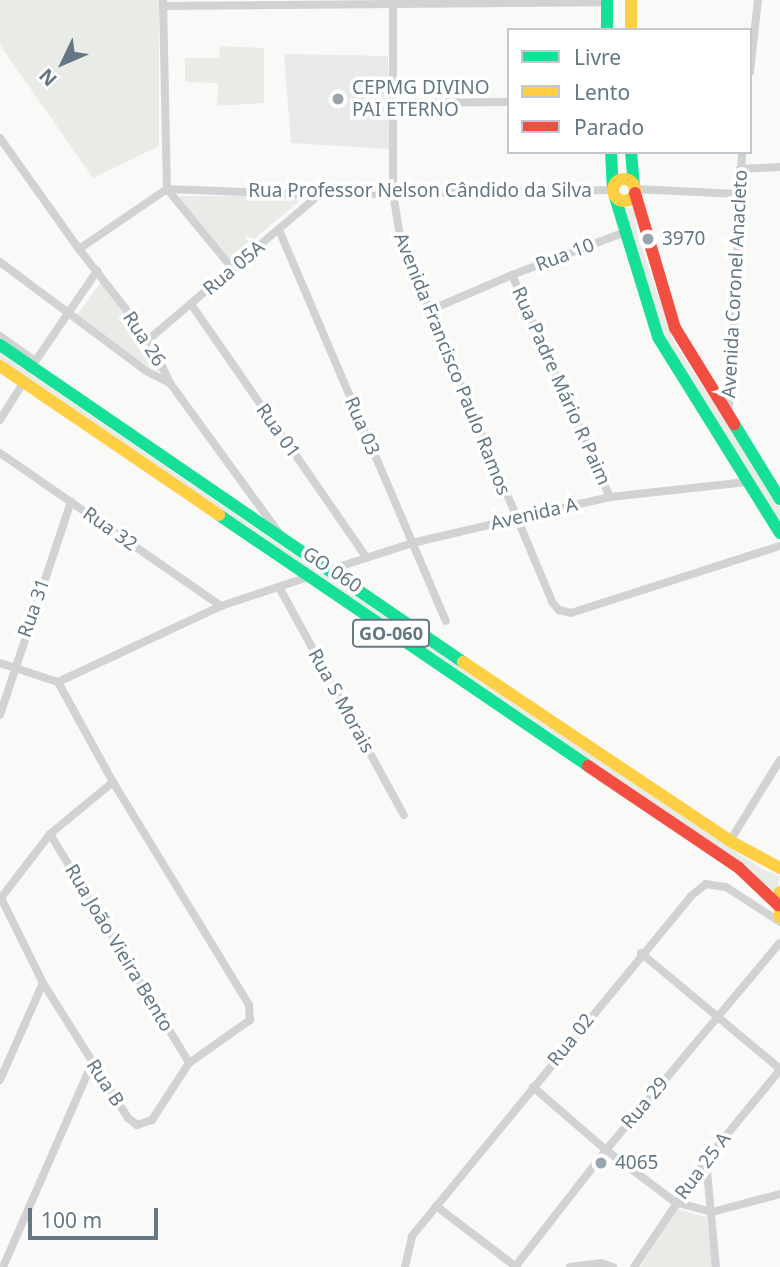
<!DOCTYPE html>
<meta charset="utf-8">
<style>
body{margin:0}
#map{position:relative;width:780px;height:1267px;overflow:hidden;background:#f9f9f8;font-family:"Noto Sans",sans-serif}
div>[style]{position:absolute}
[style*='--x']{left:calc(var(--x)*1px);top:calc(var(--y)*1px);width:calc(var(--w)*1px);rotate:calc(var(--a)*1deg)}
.built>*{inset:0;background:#e8e9e9}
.green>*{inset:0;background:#e9ece6}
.street>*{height:8px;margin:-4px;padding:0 4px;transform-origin:4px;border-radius:4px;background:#d1d2d3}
.fast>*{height:12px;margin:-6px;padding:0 6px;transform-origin:6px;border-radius:6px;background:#16e098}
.slow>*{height:12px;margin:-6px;padding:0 6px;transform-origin:6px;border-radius:6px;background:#ffcf43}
.slow>.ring{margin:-6px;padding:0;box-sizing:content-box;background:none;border:12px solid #ffcf43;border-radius:50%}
.jam>*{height:12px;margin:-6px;padding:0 6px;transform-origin:6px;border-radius:6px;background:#f24e42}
.dots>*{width:19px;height:19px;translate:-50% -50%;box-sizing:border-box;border:4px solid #fff;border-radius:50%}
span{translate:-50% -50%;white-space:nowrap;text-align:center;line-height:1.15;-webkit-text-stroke:7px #fff;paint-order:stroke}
.shield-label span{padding:2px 5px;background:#fff;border:2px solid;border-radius:5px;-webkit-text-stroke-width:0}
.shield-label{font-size:18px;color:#637884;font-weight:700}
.poi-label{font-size:19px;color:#637884}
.left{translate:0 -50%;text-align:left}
.street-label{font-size:19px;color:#637884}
.legend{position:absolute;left:507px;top:28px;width:245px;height:126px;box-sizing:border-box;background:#fff;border:2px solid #c1c9ce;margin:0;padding:9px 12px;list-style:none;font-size:21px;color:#637884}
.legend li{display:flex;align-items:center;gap:14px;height:35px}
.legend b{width:35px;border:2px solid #c1c9ce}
.north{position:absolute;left:28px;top:28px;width:70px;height:70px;-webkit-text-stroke:5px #fff;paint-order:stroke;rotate:226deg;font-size:19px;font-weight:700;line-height:28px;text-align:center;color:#637884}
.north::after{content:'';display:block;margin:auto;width:24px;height:32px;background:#637884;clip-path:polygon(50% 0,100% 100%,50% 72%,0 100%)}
.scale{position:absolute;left:28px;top:1208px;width:130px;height:32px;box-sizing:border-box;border:4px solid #637884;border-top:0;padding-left:9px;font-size:21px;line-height:24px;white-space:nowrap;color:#637884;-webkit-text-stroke:5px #fff;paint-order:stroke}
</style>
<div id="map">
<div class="built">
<i style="clip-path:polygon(284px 54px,388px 56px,389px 149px,291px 143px)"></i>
</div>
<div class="green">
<i style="clip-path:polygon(0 0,159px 0,159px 146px,93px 178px,0 45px)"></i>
<i style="clip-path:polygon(220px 46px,264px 48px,264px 103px,217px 106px,218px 83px,185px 82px,185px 58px,219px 58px)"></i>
<i style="clip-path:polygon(180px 196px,305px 196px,231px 259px,180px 201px)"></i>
<i style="clip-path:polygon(619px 208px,635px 208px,636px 230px,674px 342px,780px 505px,780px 524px,662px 337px)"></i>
<i style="clip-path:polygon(101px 282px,148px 345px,163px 375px,130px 355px,77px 315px)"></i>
<i style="clip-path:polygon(0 353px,350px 593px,762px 869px,780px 876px,776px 894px,751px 870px,0 362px)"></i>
<i style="clip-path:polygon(677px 1209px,706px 1217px,714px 1267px,640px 1267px)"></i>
</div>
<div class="street">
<i style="--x:163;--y:0;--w:189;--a:88.8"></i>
<i style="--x:393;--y:0;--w:193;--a:90"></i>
<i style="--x:393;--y:193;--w:50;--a:80.7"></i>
<i style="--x:401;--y:242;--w:390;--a:67.2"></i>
<i style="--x:552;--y:602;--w:11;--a:49"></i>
<i style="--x:559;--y:610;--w:12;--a:14"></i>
<i style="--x:571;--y:613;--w:219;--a:-17.8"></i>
<i style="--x:163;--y:6;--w:444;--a:-0.5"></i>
<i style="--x:750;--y:72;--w:72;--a:-83.7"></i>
<i style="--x:393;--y:103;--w:116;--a:-0.5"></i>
<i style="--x:0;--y:138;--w:136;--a:54.6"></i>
<i style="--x:79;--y:249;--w:114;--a:52.1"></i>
<i style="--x:149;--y:339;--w:49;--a:64.5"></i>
<i style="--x:170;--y:383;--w:189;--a:54"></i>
<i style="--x:740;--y:169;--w:40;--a:-2.9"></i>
<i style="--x:167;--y:189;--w:104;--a:50.5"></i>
<i style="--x:635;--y:189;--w:104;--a:2.8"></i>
<i style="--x:279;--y:230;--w:425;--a:66.9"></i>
<i style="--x:79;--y:249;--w:107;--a:-34.3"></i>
<i style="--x:167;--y:189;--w:152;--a:2.3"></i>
<i style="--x:319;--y:195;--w:293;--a:-1"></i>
<i style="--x:0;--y:262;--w:182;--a:36.7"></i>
<i style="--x:146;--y:371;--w:27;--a:27"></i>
<i style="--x:512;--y:275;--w:243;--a:66.2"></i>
<i style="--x:191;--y:304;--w:308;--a:55.3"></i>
<i style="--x:428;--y:311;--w:91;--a:-23.2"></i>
<i style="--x:512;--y:275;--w:121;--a:-20.8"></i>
<i style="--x:0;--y:336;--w:43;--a:35.5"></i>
<i style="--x:149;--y:339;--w:223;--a:-40.3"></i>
<i style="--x:30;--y:369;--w:119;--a:-55.6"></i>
<i style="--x:727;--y:412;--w:12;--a:-76"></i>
<i style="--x:730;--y:400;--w:248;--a:-87.2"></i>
<i style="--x:0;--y:420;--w:44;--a:-58.1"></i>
<i style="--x:0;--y:453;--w:269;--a:34.7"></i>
<i style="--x:326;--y:571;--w:90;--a:-18"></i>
<i style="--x:412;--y:543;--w:203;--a:-13.1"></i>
<i style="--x:610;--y:497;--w:138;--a:-6.2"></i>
<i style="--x:279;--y:587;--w:260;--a:61.3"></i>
<i style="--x:0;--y:663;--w:61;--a:18.1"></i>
<i style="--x:58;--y:682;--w:114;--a:61.2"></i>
<i style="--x:113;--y:782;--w:261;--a:58.6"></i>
<i style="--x:249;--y:1005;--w:15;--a:86"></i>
<i style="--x:250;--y:1020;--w:75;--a:144.8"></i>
<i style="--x:189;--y:1063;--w:68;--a:123"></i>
<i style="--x:152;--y:1120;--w:16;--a:162"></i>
<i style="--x:137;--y:1125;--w:11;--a:-142"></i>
<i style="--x:128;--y:1118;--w:160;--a:-122.2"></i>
<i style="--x:43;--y:983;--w:95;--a:-116.3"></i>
<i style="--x:58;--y:682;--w:180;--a:-25"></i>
<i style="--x:221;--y:606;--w:92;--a:-18.4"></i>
<i style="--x:0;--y:715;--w:225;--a:-71.6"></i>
<i style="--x:50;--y:834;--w:268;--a:58.7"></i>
<i style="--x:730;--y:841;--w:95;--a:-58.3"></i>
<i style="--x:0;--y:899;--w:82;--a:-52.4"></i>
<i style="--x:50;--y:834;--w:82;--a:-39.5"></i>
<i style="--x:641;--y:953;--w:181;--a:39.8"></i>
<i style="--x:0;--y:1080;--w:106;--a:-66.1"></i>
<i style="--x:533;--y:1087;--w:96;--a:40.8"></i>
<i style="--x:606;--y:1150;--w:86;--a:37"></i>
<i style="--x:675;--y:1202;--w:38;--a:15"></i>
<i style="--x:706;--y:1160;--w:107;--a:84.7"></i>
<i style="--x:436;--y:1206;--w:101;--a:37.3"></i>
<i style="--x:712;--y:1212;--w:70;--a:-14.8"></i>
<i style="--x:3;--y:1267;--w:223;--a:-66.4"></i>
<i style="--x:405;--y:1267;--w:32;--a:-77"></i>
<i style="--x:412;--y:1236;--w:440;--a:-50.6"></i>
<i style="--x:691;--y:896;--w:19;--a:-39"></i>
<i style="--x:706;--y:884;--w:20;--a:9"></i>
<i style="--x:726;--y:887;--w:64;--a:32.9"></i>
<i style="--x:515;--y:1267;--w:148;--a:-52.1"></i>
<i style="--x:606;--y:1150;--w:270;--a:-50"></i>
<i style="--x:570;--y:1267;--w:31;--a:-7"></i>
<i style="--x:601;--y:1263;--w:13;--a:18"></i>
<i style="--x:634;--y:1267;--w:129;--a:-56.1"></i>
<i style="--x:706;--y:1160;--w:117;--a:-50.6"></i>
</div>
<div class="fast">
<i style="--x:607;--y:0;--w:30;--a:90"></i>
<i style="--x:611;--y:152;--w:33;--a:87"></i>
<i style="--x:631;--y:152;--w:33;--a:85"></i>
<i style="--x:615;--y:197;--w:146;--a:72.9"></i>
<i style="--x:658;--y:337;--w:231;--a:58.1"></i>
<i style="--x:0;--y:345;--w:561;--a:34.4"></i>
<i style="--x:734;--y:424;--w:88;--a:58.5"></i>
<i style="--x:219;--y:515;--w:446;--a:34.2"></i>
</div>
<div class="slow">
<i style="--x:631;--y:0;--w:30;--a:90"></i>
<i class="ring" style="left:613px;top:179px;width:10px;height:10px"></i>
<i style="--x:0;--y:366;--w:265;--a:34.2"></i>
<i style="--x:463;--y:662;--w:321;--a:33.8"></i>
<i style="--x:730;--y:841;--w:57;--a:28.4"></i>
<i style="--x:780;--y:892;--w:25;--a:90"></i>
</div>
<div class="jam">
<i style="--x:635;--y:193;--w:141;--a:73.5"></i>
<i style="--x:675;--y:328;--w:113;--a:58.4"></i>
<i style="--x:588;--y:766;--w:182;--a:34"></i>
<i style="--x:739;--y:868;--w:54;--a:43.5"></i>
</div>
<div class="dots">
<i style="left:338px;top:99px;background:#98a5ad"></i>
<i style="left:648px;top:239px;background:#98a5ad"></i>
<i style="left:601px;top:1163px;background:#98a5ad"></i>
</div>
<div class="shield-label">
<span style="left:391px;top:633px">GO-060</span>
</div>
<div class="poi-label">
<span class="left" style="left:352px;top:99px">CEPMG DIVINO<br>PAI ETERNO</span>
<span class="left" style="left:662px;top:239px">3970</span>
<span class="left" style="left:615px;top:1163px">4065</span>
</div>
<div class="street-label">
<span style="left:420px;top:191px">Rua Professor Nelson Cândido da Silva</span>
<span style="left:565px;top:255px;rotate:-21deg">Rua 10</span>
<span style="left:234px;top:268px;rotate:-40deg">Rua 05A</span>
<span style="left:735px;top:284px;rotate:-87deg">Avenida Coronel Anacleto</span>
<span style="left:144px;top:339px;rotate:57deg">Rua 26</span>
<span style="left:452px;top:364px;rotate:68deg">Avenida Francisco Paulo Ramos</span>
<span style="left:561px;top:386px;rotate:66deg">Rua Padre Mário R Paim</span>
<span style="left:362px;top:426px;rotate:67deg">Rua 03</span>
<span style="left:278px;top:431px;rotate:55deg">Rua 01</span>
<span style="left:534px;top:514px;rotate:-13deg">Avenida A</span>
<span style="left:110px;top:529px;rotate:35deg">Rua 32</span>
<span style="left:332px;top:570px;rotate:34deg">GO 060</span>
<span style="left:34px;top:608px;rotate:-71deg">Rua 31</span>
<span style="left:341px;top:701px;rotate:61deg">Rua S Morais</span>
<span style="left:119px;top:948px;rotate:59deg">Rua João Vieira Bento</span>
<span style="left:571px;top:1040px;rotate:-51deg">Rua 02</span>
<span style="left:105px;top:1083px;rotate:57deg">Rua B</span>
<span style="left:645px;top:1103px;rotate:-50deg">Rua 29</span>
<span style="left:703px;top:1166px;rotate:-53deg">Rua 25 A</span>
</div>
<ul class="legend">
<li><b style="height:9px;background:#16e098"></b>Livre</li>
<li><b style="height:9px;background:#ffcf43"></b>Lento</li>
<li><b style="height:9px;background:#f24e42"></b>Parado</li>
</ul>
<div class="north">N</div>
<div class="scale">100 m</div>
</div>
